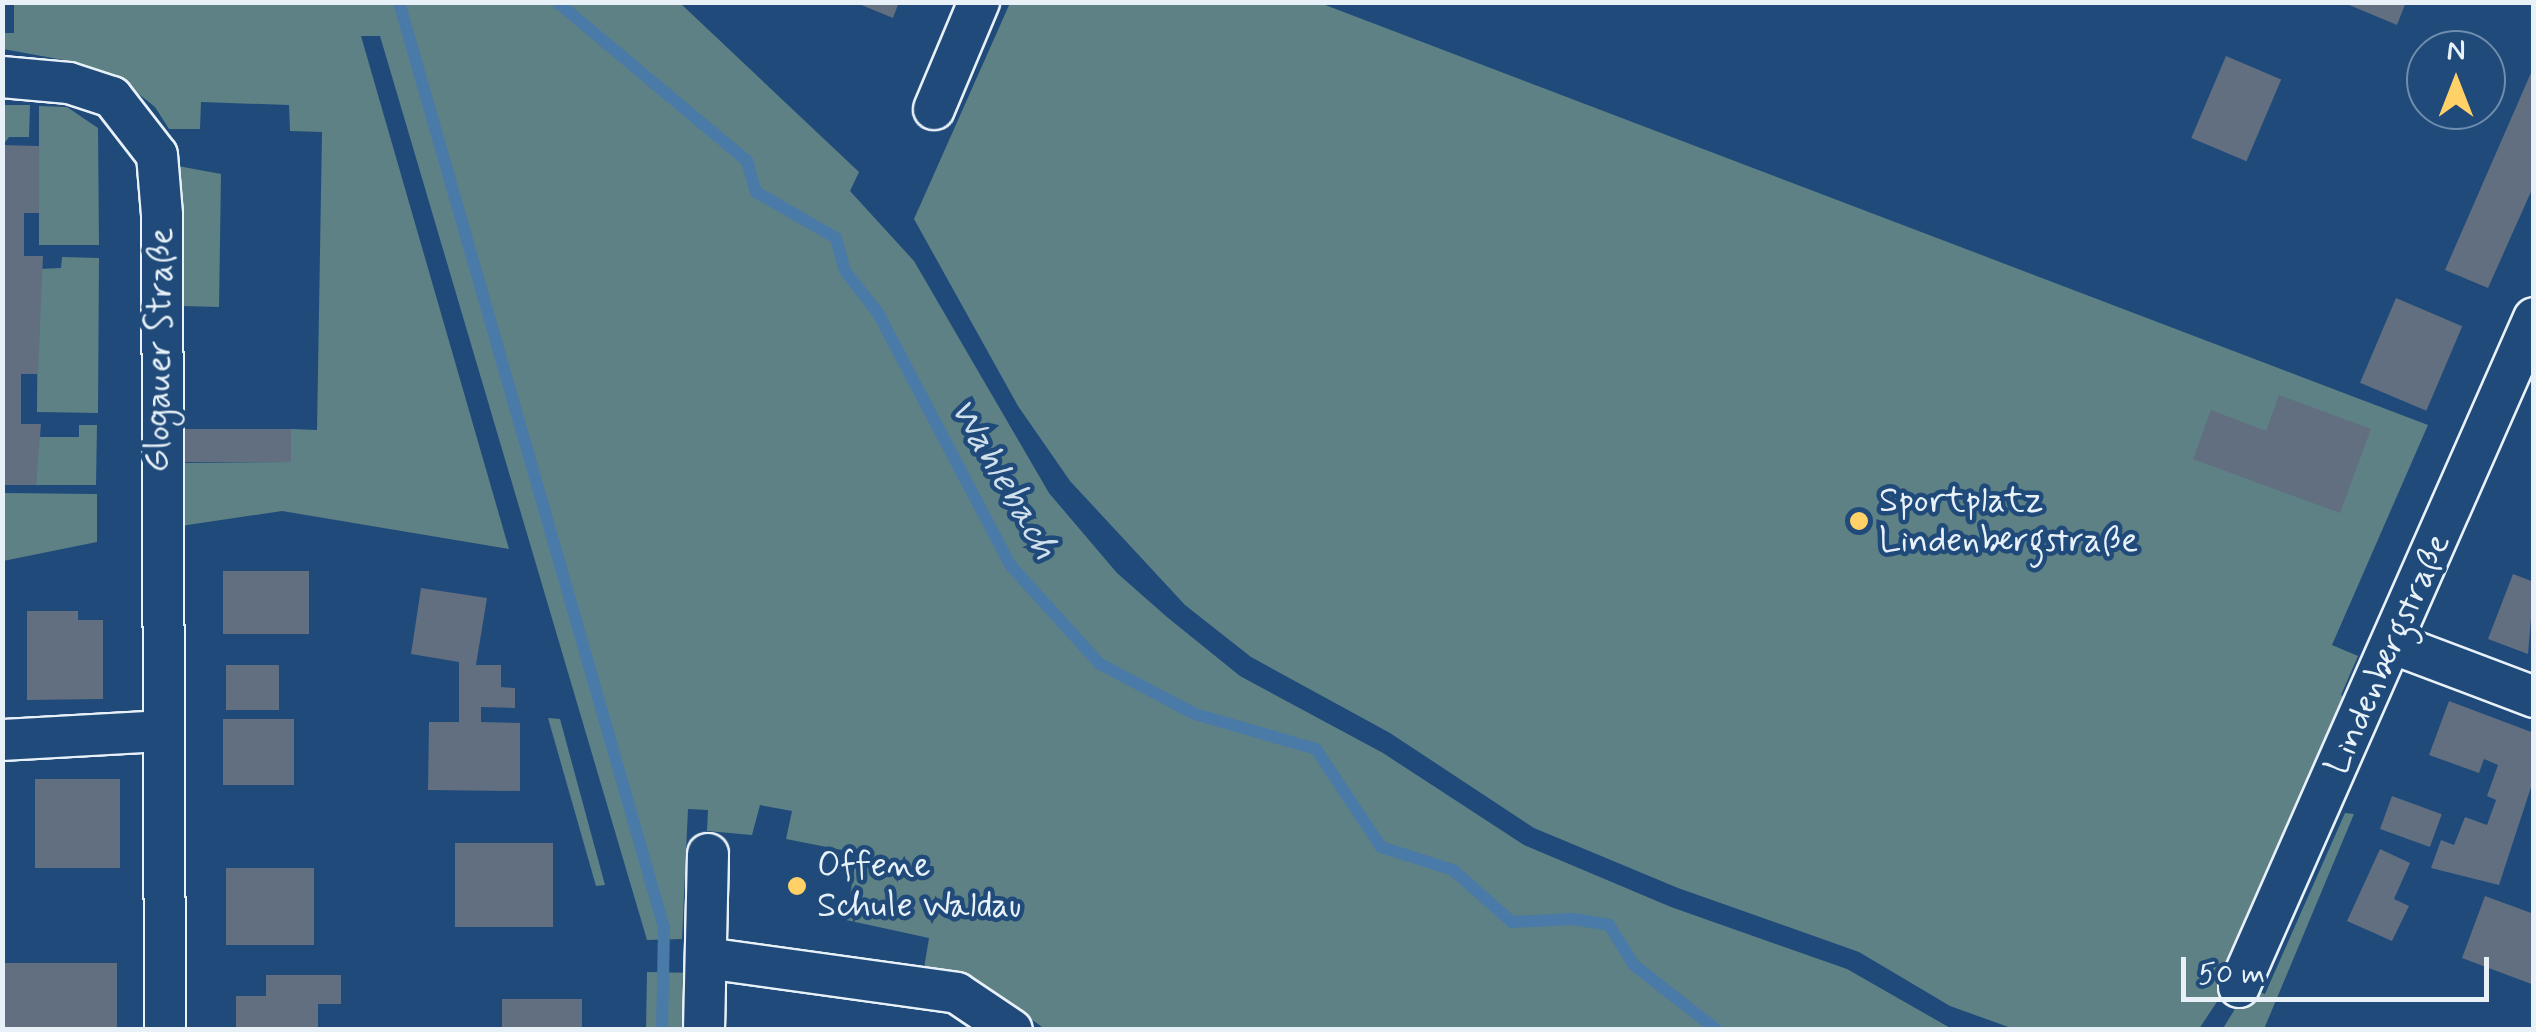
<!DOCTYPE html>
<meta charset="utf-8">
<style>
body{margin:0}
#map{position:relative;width:2536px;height:1032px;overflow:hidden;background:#1f4a7a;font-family:Mynerve,sans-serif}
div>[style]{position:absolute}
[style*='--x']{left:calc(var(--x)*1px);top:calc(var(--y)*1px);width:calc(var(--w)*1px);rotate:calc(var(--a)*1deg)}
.green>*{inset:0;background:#5e8185;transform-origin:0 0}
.stream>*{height:12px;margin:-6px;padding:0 6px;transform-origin:6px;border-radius:6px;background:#4a7aa7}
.building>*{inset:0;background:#616f80;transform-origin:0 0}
.roads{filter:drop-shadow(2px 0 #e8f1f8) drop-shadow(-2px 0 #e8f1f8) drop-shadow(0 2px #e8f1f8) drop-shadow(0 -2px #e8f1f8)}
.minor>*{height:40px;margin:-20px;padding:0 20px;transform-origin:20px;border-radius:20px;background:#1f4a7a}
.dots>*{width:28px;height:28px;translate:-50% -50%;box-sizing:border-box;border:5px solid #1f4a7a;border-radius:50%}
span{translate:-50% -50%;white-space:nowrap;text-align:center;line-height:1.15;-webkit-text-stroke:9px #1f4a7a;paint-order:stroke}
.street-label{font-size:35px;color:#e8f1f8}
.poi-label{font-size:35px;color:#e8f1f8}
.left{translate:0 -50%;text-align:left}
.water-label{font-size:38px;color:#d0dfec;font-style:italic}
.frame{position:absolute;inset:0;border:5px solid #e8f1f8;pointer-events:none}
.north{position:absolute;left:2406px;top:30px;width:100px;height:100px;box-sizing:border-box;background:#1f4a7a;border:2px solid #6f8dac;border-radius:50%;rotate:0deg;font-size:28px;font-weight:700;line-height:40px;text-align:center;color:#e8f1f8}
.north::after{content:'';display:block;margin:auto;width:35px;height:45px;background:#ffd166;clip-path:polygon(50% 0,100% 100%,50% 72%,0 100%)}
.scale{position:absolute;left:2181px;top:957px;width:308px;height:45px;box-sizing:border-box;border:5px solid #e8f1f8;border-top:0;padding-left:12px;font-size:30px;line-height:35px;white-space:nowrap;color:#e8f1f8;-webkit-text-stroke:8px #1f4a7a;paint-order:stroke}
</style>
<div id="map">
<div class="green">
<i style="clip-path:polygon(14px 2px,680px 3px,859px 172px,850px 191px,914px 261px,1049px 493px,1117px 573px,1167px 617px,1240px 676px,1383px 753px,1524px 845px,1671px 907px,1847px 969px,1952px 1029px,1045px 1029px,976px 980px,924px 968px,929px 938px,846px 920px,857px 853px,786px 839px,792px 811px,760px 805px,752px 835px,707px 831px,708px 810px,688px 809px,682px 939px,647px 940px,380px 36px,361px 36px,509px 549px,282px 511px,181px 526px,180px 463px,290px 462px,291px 429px,317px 430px,322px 132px,290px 131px,289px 105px,201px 102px,200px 129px,169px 129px,155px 107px,119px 78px,80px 63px,3px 49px,2px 33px,14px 33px)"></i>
<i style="clip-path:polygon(1010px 3px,1320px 3px,2428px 425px,2332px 645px,2358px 656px,2341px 695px,2353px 701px,2230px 982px,2199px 1029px,2014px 1029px,1950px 1006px,1859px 952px,1678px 888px,1534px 828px,1390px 733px,1251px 657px,1185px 605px,1070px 481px,1018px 406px,914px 219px)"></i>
<i style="clip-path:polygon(3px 105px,30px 105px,29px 137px,9px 137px,3px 145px)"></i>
<i style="clip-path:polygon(39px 106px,67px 107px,98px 128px,99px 245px,39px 245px)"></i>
<i style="clip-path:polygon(178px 166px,221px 174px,219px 307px,183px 306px)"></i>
<i style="clip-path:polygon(62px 257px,99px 258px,98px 413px,37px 412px,38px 269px,61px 268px)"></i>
<i style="clip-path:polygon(79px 425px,97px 425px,96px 485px,36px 485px,37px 437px,79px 437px)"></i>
<i style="clip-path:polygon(3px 493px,97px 494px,97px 542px,3px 561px)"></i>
<i style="clip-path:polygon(548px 718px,560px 719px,605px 885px,596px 886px)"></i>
<i style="clip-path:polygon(2345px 813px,2354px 814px,2264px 1029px,2222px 1030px,2248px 988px,2265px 994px)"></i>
<i style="left:647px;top:972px;width:39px;height:58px;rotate:1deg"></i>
</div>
<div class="stream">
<i style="--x:399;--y:2;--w:963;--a:74.03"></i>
<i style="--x:664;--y:928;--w:102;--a:91.1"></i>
<i style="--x:557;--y:2;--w:248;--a:39.9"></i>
<i style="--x:747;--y:161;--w:32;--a:74"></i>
<i style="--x:756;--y:192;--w:92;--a:29.9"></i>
<i style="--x:836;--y:238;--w:34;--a:75"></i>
<i style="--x:845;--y:271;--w:53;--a:51.8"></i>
<i style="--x:878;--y:313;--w:286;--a:62.3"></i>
<i style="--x:1011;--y:566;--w:132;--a:47.8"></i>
<i style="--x:1100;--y:664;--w:107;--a:27.8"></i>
<i style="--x:1195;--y:714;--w:126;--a:16.1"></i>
<i style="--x:1316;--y:749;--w:118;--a:56.4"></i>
<i style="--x:1381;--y:847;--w:76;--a:17.7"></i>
<i style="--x:1453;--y:870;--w:79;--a:41.4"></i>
<i style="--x:1512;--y:922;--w:60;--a:-2.9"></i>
<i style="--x:1572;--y:919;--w:37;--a:9"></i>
<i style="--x:1609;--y:925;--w:47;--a:58"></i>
<i style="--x:1634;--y:965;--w:105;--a:38.1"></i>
</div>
<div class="building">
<i style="clip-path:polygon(854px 2px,899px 2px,893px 18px)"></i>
<i style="clip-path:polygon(2342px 2px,2406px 2px,2397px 25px)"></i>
<i style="left:2226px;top:56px;width:60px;height:89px;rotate:23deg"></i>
<i style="clip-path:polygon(2534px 66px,2534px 185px,2488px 288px,2445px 270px)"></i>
<i style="clip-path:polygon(2px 145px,39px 146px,39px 213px,24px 213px,24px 256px,43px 256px,38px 374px,21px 374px,21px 424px,41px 424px,36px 485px,2px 485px)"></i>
<i style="left:2396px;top:298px;width:72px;height:92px;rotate:23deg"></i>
<i style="clip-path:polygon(2279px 395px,2371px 429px,2340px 513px,2193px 459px,2211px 410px,2266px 431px)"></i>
<i style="left:291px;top:429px;width:33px;height:111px;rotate:90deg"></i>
<i style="left:309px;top:571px;width:63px;height:86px;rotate:90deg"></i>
<i style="clip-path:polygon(2513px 574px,2534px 582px,2528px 654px,2488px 639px)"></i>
<i style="clip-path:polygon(421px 588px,487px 598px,476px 665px,501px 665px,501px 687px,515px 688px,515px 708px,481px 707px,481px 722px,520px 723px,520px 791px,428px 790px,429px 722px,459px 722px,459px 662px,411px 654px)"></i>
<i style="clip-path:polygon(27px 611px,78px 611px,78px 620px,103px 620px,103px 699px,27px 700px)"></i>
<i style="left:226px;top:665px;width:53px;height:45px"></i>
<i style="clip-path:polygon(2449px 701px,2534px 733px,2534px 778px,2499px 885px,2431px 868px,2441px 840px,2454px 845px,2465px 817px,2487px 825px,2496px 800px,2487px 796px,2498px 765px,2484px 759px,2479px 773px,2429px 755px)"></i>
<i style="left:223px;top:719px;width:71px;height:66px"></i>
<i style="left:35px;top:779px;width:85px;height:89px"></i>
<i style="left:2392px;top:796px;width:53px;height:35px;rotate:20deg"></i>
<i style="left:455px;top:843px;width:98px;height:84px"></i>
<i style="clip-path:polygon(2380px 849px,2410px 863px,2394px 899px,2409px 906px,2392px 941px,2347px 921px)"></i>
<i style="left:226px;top:868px;width:88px;height:77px"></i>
<i style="clip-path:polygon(2485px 896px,2534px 914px,2534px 985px,2462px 958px)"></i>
<i style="left:2px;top:963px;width:115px;height:67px"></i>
<i style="clip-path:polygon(266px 975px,341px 975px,341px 1004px,318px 1004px,318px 1030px,236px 1030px,236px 996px,266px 996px)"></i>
<i style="left:502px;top:999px;width:80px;height:31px"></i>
</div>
<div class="roads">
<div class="minor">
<i style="--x:2;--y:77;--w:67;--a:5.1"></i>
<i style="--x:69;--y:83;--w:45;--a:18"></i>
<i style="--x:112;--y:97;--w:73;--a:52.2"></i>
<i style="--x:157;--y:155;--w:60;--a:85.2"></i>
<i style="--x:162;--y:215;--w:815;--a:89.79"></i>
<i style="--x:934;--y:109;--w:116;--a:-67.2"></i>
<i style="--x:2394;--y:644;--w:150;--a:20.7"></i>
<i style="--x:2;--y:740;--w:161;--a:-3.2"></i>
<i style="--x:706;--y:958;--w:253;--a:7.9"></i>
<i style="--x:957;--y:993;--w:66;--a:33.9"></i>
<i style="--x:2239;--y:987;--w:731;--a:-66.2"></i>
<i style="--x:704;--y:1030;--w:176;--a:-88.7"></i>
</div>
</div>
<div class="dots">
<i style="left:1859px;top:521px;background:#ffd166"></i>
<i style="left:797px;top:886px;background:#ffd166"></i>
</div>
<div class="street-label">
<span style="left:160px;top:350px;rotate:-89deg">Glogauer Straße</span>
<span style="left:2388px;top:654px;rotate:-66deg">Lindenbergstraße</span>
</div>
<div class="poi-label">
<span class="left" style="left:1879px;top:521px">Sportplatz<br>Lindenbergstraße</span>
<span class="left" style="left:817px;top:886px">Offene<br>Schule Waldau</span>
</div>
<div class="water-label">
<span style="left:1003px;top:479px;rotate:60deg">Wahlebach</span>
</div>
<div class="frame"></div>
<div class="north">N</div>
<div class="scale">50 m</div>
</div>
